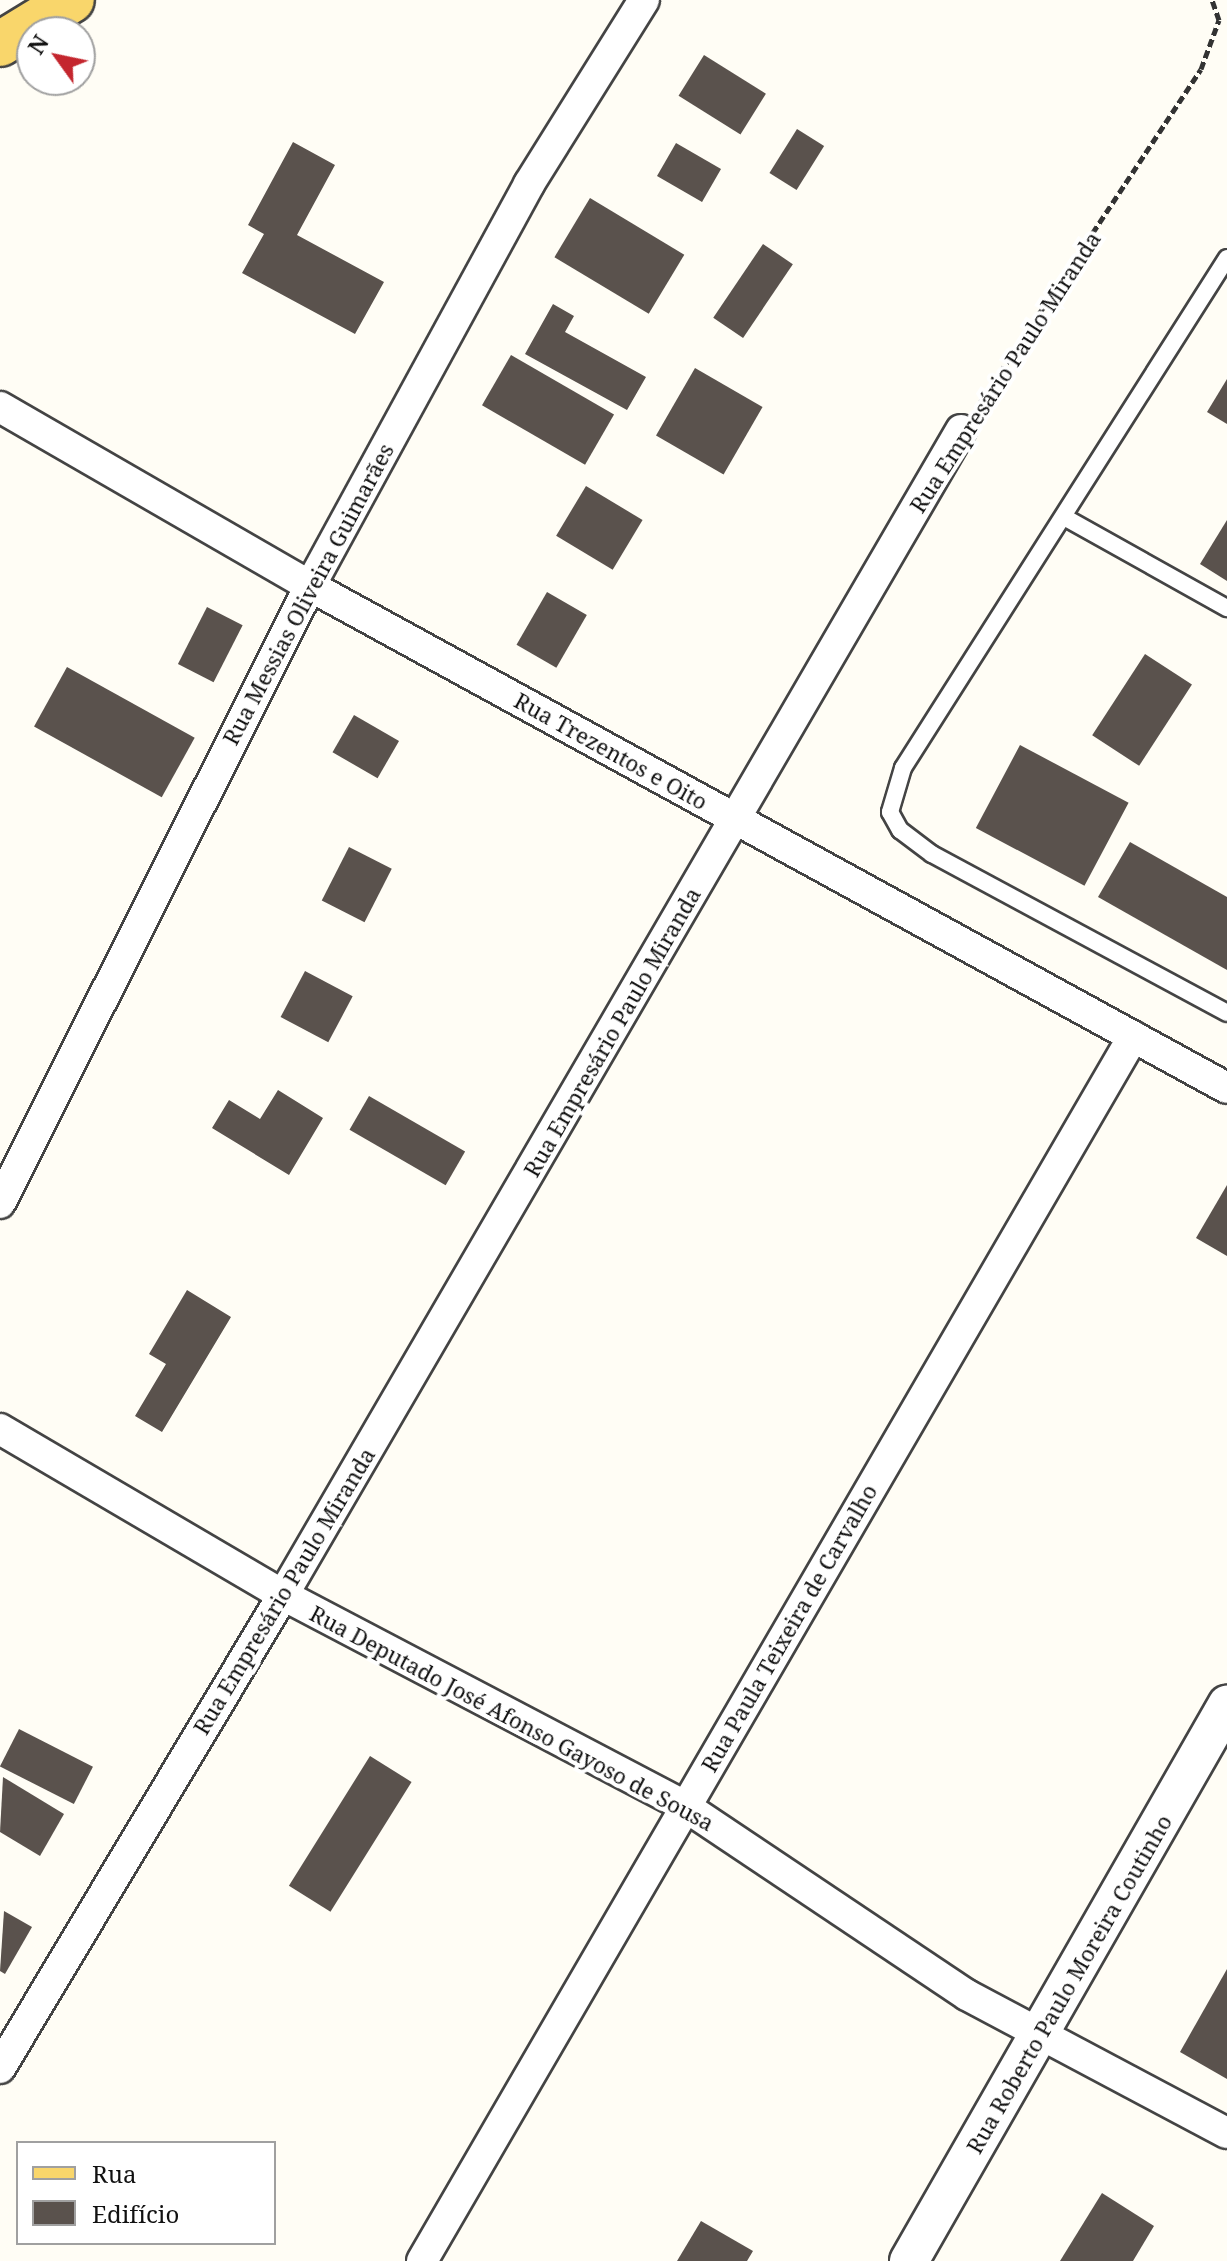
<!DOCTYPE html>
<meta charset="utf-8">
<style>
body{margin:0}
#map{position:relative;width:1227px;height:2261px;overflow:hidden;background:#fffdf5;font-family:"Noto Serif",serif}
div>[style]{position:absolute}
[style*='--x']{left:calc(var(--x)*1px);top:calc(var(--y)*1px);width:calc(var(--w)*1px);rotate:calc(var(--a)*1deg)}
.building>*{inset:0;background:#5a524d;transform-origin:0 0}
.path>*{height:5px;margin-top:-2.5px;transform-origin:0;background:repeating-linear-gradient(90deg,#333 0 8px,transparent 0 12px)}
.roads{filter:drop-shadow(2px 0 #444) drop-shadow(-2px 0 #444) drop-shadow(0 2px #444) drop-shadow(0 -2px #444)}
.service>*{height:16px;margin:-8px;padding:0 8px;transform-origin:8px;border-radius:8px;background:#fff}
.minor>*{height:30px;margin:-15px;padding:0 15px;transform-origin:15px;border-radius:15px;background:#fff}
.tertiary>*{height:38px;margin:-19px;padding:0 19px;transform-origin:19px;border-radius:19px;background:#fff}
.primary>*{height:44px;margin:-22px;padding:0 22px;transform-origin:22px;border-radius:22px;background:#f9d66b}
span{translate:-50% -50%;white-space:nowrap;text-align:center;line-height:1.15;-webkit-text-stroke:8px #fff;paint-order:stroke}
.street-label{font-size:22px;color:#111}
.legend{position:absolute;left:16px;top:2141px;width:260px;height:104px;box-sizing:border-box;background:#fff;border:2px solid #a0a0a0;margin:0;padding:10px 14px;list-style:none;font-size:24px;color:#111}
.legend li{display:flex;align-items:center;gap:16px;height:40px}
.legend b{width:40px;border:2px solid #a0a0a0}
.north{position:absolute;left:16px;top:16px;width:80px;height:80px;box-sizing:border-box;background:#fff;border:2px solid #a0a0a0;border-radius:50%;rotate:303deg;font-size:22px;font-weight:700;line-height:32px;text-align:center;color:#111}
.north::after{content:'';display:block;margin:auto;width:28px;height:36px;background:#c4262e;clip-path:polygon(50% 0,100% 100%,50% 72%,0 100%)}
</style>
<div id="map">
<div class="building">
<i style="left:704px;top:55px;width:73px;height:48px;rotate:32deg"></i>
<i style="left:797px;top:129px;width:32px;height:52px;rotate:32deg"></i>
<i style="clip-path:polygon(293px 142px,335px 165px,297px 235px,384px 282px,355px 334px,242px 273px,264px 234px,248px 225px)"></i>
<i style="left:676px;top:143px;width:52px;height:38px;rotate:30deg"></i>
<i style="left:590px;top:198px;width:110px;height:69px;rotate:31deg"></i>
<i style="left:763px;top:244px;width:36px;height:89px;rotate:34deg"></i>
<i style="clip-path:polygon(553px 304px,574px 316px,565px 332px,646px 377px,627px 410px,525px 354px)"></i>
<i style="left:511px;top:355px;width:119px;height:58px;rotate:30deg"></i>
<i style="left:695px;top:368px;width:78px;height:78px;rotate:30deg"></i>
<i style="clip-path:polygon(1227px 379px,1227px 424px,1207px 412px)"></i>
<i style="left:586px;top:486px;width:66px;height:58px;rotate:31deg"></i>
<i style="clip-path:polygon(1227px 520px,1227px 581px,1200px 564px)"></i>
<i style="left:547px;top:592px;width:46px;height:61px;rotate:30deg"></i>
<i style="left:207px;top:607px;width:40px;height:64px;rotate:27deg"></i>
<i style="left:1145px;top:654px;width:56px;height:97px;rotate:33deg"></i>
<i style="left:67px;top:667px;width:146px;height:68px;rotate:29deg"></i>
<i style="left:354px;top:715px;width:52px;height:43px;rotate:30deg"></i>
<i style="left:1020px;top:745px;width:123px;height:94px;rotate:28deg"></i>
<i style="clip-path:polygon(1130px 842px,1227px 897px,1227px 970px,1098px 897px)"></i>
<i style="left:349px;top:847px;width:48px;height:60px;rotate:27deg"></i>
<i style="left:305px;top:971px;width:54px;height:52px;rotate:28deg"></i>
<i style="clip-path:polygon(278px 1090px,323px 1118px,289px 1175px,212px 1128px,229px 1100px,260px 1119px)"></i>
<i style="left:369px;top:1096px;width:111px;height:39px;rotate:30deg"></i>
<i style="clip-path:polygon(1227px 1185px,1227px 1256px,1196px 1238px)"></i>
<i style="clip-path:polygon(187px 1290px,231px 1317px,162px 1432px,135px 1416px,166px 1364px,149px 1354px)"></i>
<i style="left:19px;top:1729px;width:83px;height:42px;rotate:27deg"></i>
<i style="left:370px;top:1756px;width:49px;height:153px;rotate:32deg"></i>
<i style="clip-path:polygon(3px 1777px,64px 1814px,40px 1856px,0 1832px)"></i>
<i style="clip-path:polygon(4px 1911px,32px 1927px,5px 1974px,0 1971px)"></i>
<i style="clip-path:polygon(1227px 1969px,1227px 2079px,1180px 2052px)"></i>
<i style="clip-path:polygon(1102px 2193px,1154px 2226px,1133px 2261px,1060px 2261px)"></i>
<i style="clip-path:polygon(701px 2221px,753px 2251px,747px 2261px,677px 2261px)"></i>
</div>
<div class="path">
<i style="--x:980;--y:403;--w:400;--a:-56.5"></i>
<i style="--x:1201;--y:69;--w:52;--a:-69.8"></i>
<i style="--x:1219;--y:20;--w:21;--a:-109"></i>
</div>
<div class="roads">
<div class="service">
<i style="--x:1227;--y:258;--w:604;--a:122.43"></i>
<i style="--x:903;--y:768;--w:46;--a:106.5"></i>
<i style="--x:890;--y:812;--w:21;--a:61"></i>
<i style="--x:900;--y:830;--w:40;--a:37"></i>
<i style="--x:932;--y:854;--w:335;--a:28.3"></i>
<i style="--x:1064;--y:517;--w:187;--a:29.2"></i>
</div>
<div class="minor">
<i style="--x:0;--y:407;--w:358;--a:30"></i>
<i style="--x:310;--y:586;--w:1045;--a:28.7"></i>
<i style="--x:0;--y:1203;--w:690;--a:-63.32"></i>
<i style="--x:310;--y:586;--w:458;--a:-61.4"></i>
<i style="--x:529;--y:184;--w:217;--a:-58"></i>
<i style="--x:0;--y:1429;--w:328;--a:30.4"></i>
<i style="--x:283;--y:1595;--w:455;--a:27.7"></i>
<i style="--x:686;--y:1807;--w:338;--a:33.8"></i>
<i style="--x:967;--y:1995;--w:294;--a:28"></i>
<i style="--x:0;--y:2068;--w:551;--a:-59.11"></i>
<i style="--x:283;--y:1595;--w:1348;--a:-59.8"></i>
<i style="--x:422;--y:2261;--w:1416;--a:-59.85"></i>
</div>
<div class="tertiary">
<i style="--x:909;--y:2261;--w:641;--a:-60.23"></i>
</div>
<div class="primary">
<i style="--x:0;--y:44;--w:84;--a:-31.4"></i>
</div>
</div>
<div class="street-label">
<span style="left:1005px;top:372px;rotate:-57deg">Rua Empresário Paulo Miranda</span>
<span style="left:308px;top:594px;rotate:-62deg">Rua Messias Oliveira Guimarães</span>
<span style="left:611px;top:751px;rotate:29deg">Rua Trezentos e Oito</span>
<span style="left:612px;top:1032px;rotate:-60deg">Rua Empresário Paulo Miranda</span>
<span style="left:284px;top:1591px;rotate:-59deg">Rua Empresário Paulo Miranda</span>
<span style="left:789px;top:1628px;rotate:-60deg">Rua Paula Teixeira de Carvalho</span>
<span style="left:512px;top:1718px;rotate:28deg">Rua Deputado José Afonso Gayoso de Sousa</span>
<span style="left:1069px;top:1984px;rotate:-60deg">Rua Roberto Paulo Moreira Coutinho</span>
</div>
<ul class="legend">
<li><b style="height:10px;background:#f9d66b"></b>Rua</li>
<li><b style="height:22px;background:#5a524d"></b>Edifício</li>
</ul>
<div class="north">N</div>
</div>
